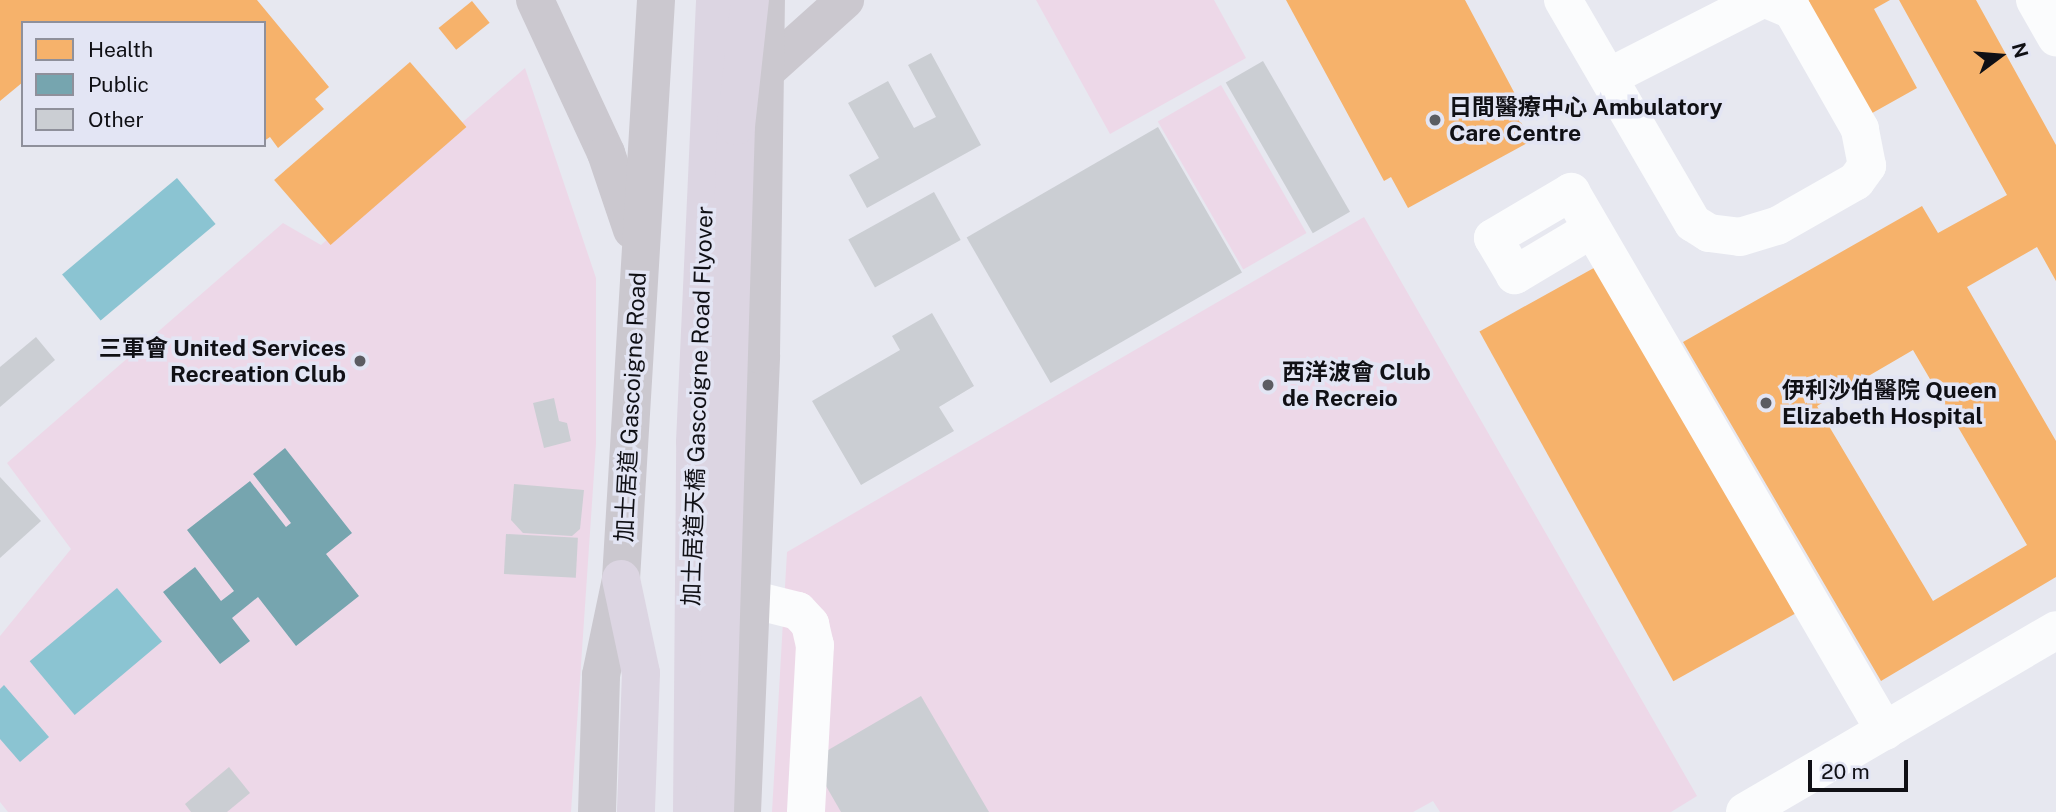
<!DOCTYPE html>
<meta charset="utf-8">
<style>
body{margin:0}
#map{position:relative;width:2056px;height:812px;overflow:hidden;background:#e7e8f0;font-family:"Public Sans","Noto Sans TC",sans-serif}
div>[style]{position:absolute}
[style*='--x']{left:calc(var(--x)*1px);top:calc(var(--y)*1px);width:calc(var(--w)*1px);rotate:calc(var(--a)*1deg)}
.green>*{inset:0;background:#edd8e8;transform-origin:0 0}
.water>*{inset:0;background:#8bc4d2;transform-origin:0 0}
.health>*{inset:0;background:#f6b26b;transform-origin:0 0}
.public>*{inset:0;background:#76a5af}
.building>*{inset:0;background:#cbced3;transform-origin:0 0}
.minor>*{height:38px;margin:-19px;padding:0 19px;transform-origin:19px;border-radius:19px;background:#fbfcfd}
.major>*{height:38px;margin:-19px;padding:0 19px;transform-origin:19px;border-radius:19px;background:#cbc8cf}
.highway>*{height:38px;margin:-19px;padding:0 19px;transform-origin:19px;border-radius:19px;background:#dcd5e2}
.dots>*{width:19px;height:19px;translate:-50% -50%;box-sizing:border-box;border:4px solid #e3e5f4;border-radius:50%}
span{translate:-50% -50%;white-space:nowrap;text-align:center;line-height:1.15;-webkit-text-stroke:7px #e3e5f4;paint-order:stroke}
.poi-label{font-size:23px;color:#101015;font-weight:700}
.left{translate:0 -50%;text-align:left}
.right{translate:-100% -50%;text-align:right}
.street-label{font-size:23px;color:#101015}
.legend{position:absolute;left:21px;top:21px;width:245px;height:126px;box-sizing:border-box;background:#e3e5f4;border:2px solid #8f909b;margin:0;padding:9px 12px;list-style:none;font-size:21px;color:#101015}
.legend li{display:flex;align-items:center;gap:14px;height:35px}
.legend b{width:35px;border:2px solid #8f909b}
.north{position:absolute;left:1965px;top:21px;width:70px;height:70px;-webkit-text-stroke:5px #e3e5f4;paint-order:stroke;rotate:74deg;font-size:19px;font-weight:700;line-height:28px;text-align:center;color:#101015}
.north::after{content:'';display:block;margin:auto;width:24px;height:32px;background:#101015;clip-path:polygon(50% 0,100% 100%,50% 72%,0 100%)}
.scale{position:absolute;left:1808px;top:760px;width:100px;height:32px;box-sizing:border-box;border:4px solid #101015;border-top:0;padding-left:9px;font-size:21px;line-height:24px;white-space:nowrap;color:#101015;-webkit-text-stroke:5px #e3e5f4;paint-order:stroke}
</style>
<div id="map">
<div class="green">
<i style="clip-path:polygon(1036px 0,1214px 0,1246px 58px,1110px 134px)"></i>
<i style="clip-path:polygon(525px 68px,596px 278px,596px 444px,571px 812px,8px 812px,0 802px,0 636px,71px 549px,7px 463px,283px 223px,321px 245px)"></i>
<i style="left:1221px;top:85px;width:171px;height:73px;rotate:60deg"></i>
<i style="clip-path:polygon(1364px 217px,1697px 796px,1671px 812px,1440px 812px,1433px 801px,1413px 812px,772px 812px,787px 552px)"></i>
</div>
<div class="water">
<i style="left:177px;top:178px;width:60px;height:150px;rotate:50deg"></i>
<i style="left:117px;top:588px;width:70px;height:114px;rotate:50deg"></i>
<i style="clip-path:polygon(4px 685px,49px 737px,20px 762px,0 739px,0 689px)"></i>
</div>
<div class="health">
<i style="clip-path:polygon(0 0,257px 0,329px 87px,315px 99px,324px 109px,278px 148px,270px 137px,264px 141px,264px 23px,23px 23px,23px 82px,0 101px)"></i>
<i style="clip-path:polygon(1286px 0,1465px 0,1515px 94px,1508px 98px,1531px 141px,1408px 208px,1391px 177px,1384px 181px)"></i>
<i style="clip-path:polygon(1791px 0,1890px 0,1874px 9px,1917px 88px,1858px 121px)"></i>
<i style="clip-path:polygon(evenodd,1899px 0,1976px 0,2056px 145px,2056px 281px,2037px 247px,1967px 287px,2056px 441px,2056px 577px,1881px 681px,1683px 342px,1922px 206px,1938px 233px,2007px 195px,1899px 0,1913px 350px,2027px 545px,1933px 601px,1817px 406px,1913px 350px)"></i>
<i style="left:472px;top:1px;width:28px;height:43px;rotate:51deg"></i>
<i style="left:410px;top:62px;width:86px;height:180px;rotate:49deg"></i>
<i style="left:1601px;top:264px;width:400px;height:139px;rotate:61deg"></i>
</div>
<div class="public">
<i style="clip-path:polygon(285px 448px,352px 533px,326px 554px,359px 596px,296px 646px,258px 597px,232px 618px,250px 641px,220px 664px,163px 592px,195px 567px,221px 601px,234px 591px,187px 530px,250px 481px,286px 527px,291px 523px,253px 474px)"></i>
</div>
<div class="building">
<i style="clip-path:polygon(931px 53px,981px 145px,867px 208px,849px 175px,879px 158px,848px 103px,888px 81px,914px 128px,936px 117px,908px 65px)"></i>
<i style="left:1263px;top:61px;width:174px;height:43px;rotate:60deg"></i>
<i style="left:1158px;top:127px;width:168px;height:221px;rotate:60deg"></i>
<i style="left:934px;top:192px;width:55px;height:98px;rotate:61deg"></i>
<i style="clip-path:polygon(932px 313px,974px 386px,939px 407px,954px 431px,861px 485px,812px 401px,900px 350px,892px 336px)"></i>
<i style="clip-path:polygon(36px 337px,55px 360px,0 407px,0 367px)"></i>
<i style="clip-path:polygon(554px 398px,559px 421px,567px 423px,571px 441px,544px 448px,533px 403px)"></i>
<i style="clip-path:polygon(0 477px,41px 521px,0 558px)"></i>
<i style="clip-path:polygon(514px 484px,584px 490px,580px 529px,572px 536px,523px 533px,511px 520px)"></i>
<i style="left:506px;top:534px;width:72px;height:40px;rotate:3deg"></i>
<i style="clip-path:polygon(921px 696px,989px 812px,841px 812px,811px 760px)"></i>
<i style="clip-path:polygon(229px 767px,250px 793px,227px 812px,191px 812px,185px 804px)"></i>
</div>
<div class="minor">
<i style="--x:1563;--y:0;--w:258;--a:59.8"></i>
<i style="--x:1693;--y:223;--w:19;--a:32"></i>
<i style="--x:1709;--y:233;--w:31;--a:7"></i>
<i style="--x:1740;--y:237;--w:39;--a:-17"></i>
<i style="--x:1777;--y:226;--w:91;--a:-29.7"></i>
<i style="--x:1856;--y:181;--w:19;--a:-54"></i>
<i style="--x:1867;--y:166;--w:38;--a:-101"></i>
<i style="--x:1860;--y:129;--w:137;--a:-119.7"></i>
<i style="--x:1792;--y:10;--w:25;--a:-157"></i>
<i style="--x:2035;--y:0;--w:43;--a:60.4"></i>
<i style="--x:1609;--y:77;--w:169;--a:-27"></i>
<i style="--x:1592;--y:229;--w:90;--a:149.1"></i>
<i style="--x:1515;--y:275;--w:43;--a:-120.7"></i>
<i style="--x:1493;--y:238;--w:91;--a:-30.5"></i>
<i style="--x:1571;--y:192;--w:624;--a:59.78"></i>
<i style="--x:754;--y:600;--w:45;--a:14"></i>
<i style="--x:798;--y:611;--w:18;--a:47"></i>
<i style="--x:810;--y:624;--w:22;--a:77"></i>
<i style="--x:815;--y:645;--w:167;--a:93.1"></i>
<i style="--x:1745;--y:812;--w:360;--a:-30.3"></i>
</div>
<div class="major">
<i style="--x:535;--y:0;--w:169;--a:65.1"></i>
<i style="--x:606;--y:153;--w:81;--a:71.3"></i>
<i style="--x:767;--y:70;--w:105;--a:-41.9"></i>
<i style="--x:597;--y:812;--w:137;--a:-88.3"></i>
<i style="--x:601;--y:675;--w:98;--a:-78.2"></i>
<i style="--x:621;--y:579;--w:580;--a:-86.54"></i>
<i style="--x:742;--y:812;--w:457;--a:-87.6"></i>
<i style="--x:761;--y:355;--w:355;--a:-89.2"></i>
</div>
<div class="highway">
<i style="--x:621;--y:579;--w:96;--a:78"></i>
<i style="--x:641;--y:673;--w:139;--a:92.1"></i>
<i style="--x:692;--y:812;--w:370;--a:-89.5"></i>
<i style="--x:695;--y:442;--w:442;--a:-87.4"></i>
<i style="--x:715;--y:812;--w:686;--a:-88.25"></i>
<i style="--x:736;--y:126;--w:127;--a:-83.7"></i>
</div>
<div class="dots">
<i style="left:1435px;top:120px;background:#5b5c62"></i>
<i style="left:360px;top:361px;background:#5b5c62"></i>
<i style="left:1268px;top:385px;background:#5b5c62"></i>
<i style="left:1766px;top:403px;background:#5b5c62"></i>
</div>
<div class="poi-label">
<span class="left" style="left:1449px;top:120px">日間醫療中心 Ambulatory<br>Care Centre</span>
<span class="right" style="left:346px;top:361px">三軍會 United Services<br>Recreation Club</span>
<span class="left" style="left:1282px;top:385px">西洋波會 Club<br>de Recreio</span>
<span class="left" style="left:1782px;top:403px">伊利沙伯醫院 Queen<br>Elizabeth Hospital</span>
</div>
<div class="street-label">
<span style="left:698px;top:406px;rotate:-88deg">加士居道天橋 Gascoigne Road Flyover</span>
<span style="left:631px;top:407px;rotate:-87deg">加士居道 Gascoigne Road</span>
</div>
<ul class="legend">
<li><b style="height:19px;background:#f6b26b"></b>Health</li>
<li><b style="height:19px;background:#76a5af"></b>Public</li>
<li><b style="height:19px;background:#cbced3"></b>Other</li>
</ul>
<div class="north">N</div>
<div class="scale">20 m</div>
</div>
